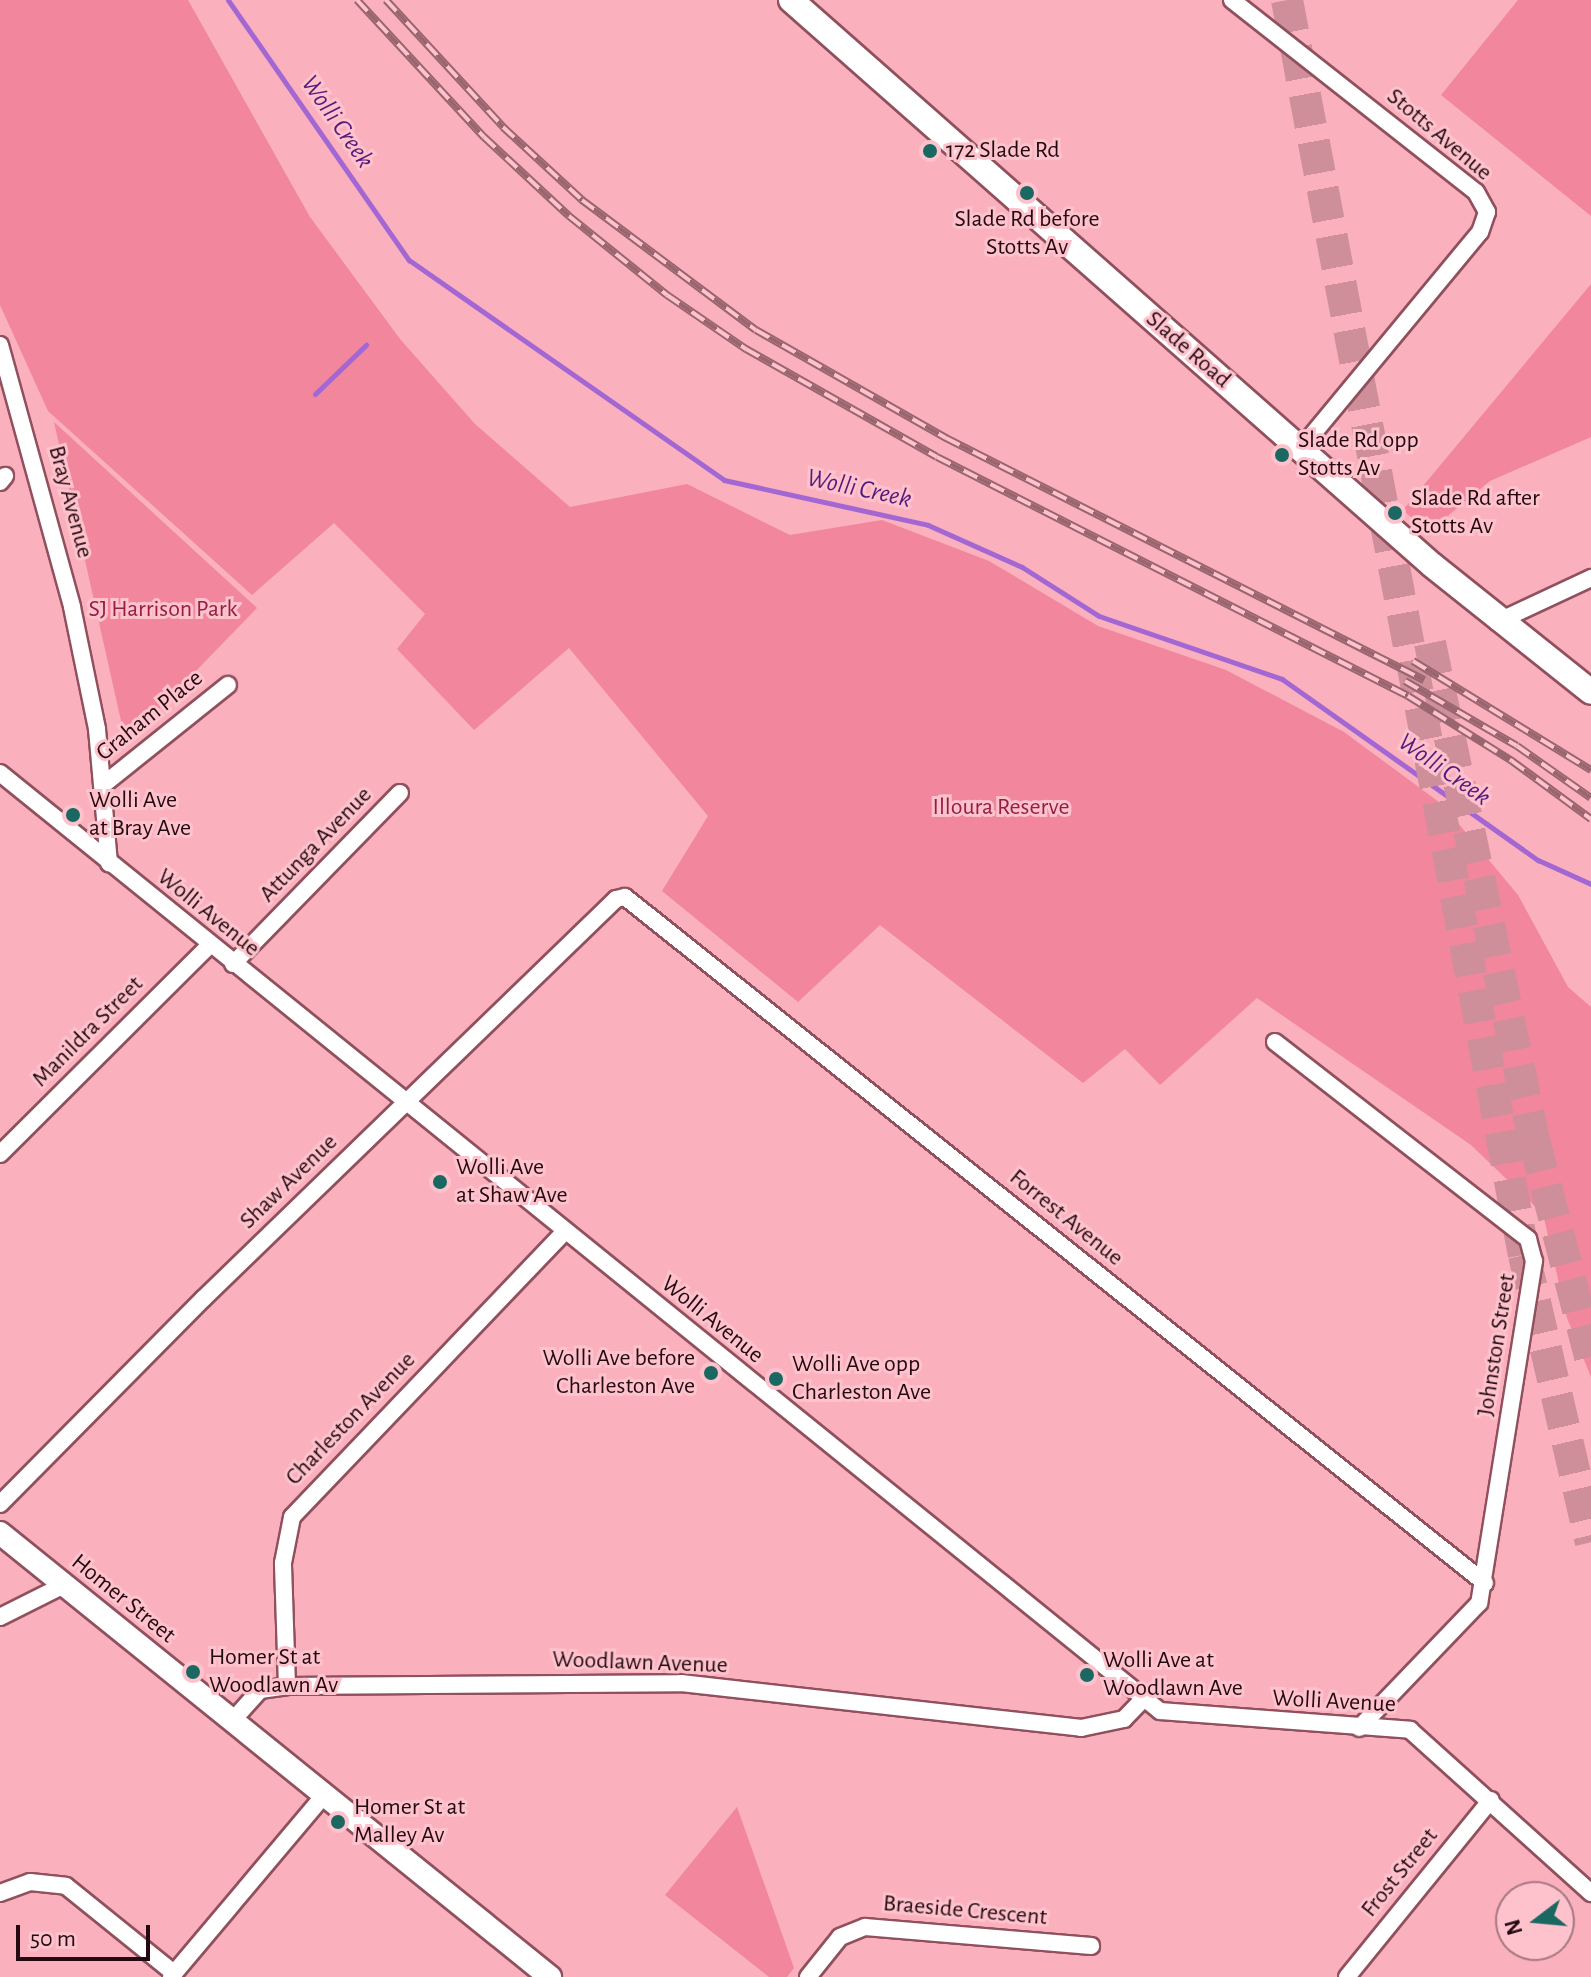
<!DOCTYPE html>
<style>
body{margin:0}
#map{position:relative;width:1591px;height:1977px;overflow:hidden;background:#fab0bd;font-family:"Alegreya Sans",sans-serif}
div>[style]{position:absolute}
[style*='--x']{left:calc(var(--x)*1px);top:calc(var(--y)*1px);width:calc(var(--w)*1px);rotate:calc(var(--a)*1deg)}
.green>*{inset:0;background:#f1869c}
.stream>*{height:5px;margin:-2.5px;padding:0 2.5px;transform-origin:2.5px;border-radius:2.5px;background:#a267d3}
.motorway-tunnel>*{height:32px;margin-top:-16px;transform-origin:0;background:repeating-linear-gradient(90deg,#cf8f9a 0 32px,transparent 0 48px)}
.roads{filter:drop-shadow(2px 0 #90505d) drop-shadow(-2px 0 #90505d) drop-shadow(0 2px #90505d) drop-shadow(0 -2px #90505d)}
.minor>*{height:16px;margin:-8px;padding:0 8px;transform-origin:8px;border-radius:8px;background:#fff}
.tertiary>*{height:22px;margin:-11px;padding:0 11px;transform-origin:11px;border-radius:11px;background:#fff}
.secondary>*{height:24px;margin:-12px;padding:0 12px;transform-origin:12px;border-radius:12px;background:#fff}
.rail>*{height:8px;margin-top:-4px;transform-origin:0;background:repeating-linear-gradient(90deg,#fec2cc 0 15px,#99656f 0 30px);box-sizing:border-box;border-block:2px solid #99656f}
.dots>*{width:22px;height:22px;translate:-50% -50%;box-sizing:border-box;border:4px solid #fec2cc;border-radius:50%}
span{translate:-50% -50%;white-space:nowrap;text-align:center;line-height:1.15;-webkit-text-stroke:6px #fec2cc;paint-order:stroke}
.street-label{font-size:24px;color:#240a10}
.poi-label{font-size:24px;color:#240a10}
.left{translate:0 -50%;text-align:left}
.right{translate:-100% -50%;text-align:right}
.park-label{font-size:24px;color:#961d44}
.water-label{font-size:26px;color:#551a7c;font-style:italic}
.north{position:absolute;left:1495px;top:1881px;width:80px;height:80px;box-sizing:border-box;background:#fec2cc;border:2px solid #a77881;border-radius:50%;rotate:254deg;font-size:22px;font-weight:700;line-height:32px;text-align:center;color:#240a10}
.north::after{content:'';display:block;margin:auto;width:28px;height:36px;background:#1b6761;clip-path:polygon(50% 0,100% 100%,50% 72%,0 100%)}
.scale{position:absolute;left:16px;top:1925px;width:134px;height:36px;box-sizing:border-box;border:4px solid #240a10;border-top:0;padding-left:10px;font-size:24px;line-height:28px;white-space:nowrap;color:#240a10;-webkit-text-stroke:6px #fec2cc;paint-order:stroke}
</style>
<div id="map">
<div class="green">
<i style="clip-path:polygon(0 0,188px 0,310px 217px,400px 339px,475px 424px,570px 507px,687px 484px,790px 535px,882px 520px,989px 561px,1098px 626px,1226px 670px,1344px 732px,1443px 805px,1518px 895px,1568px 987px,1591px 1007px,1591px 1377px,1567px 1318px,1543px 1214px,1471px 1145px,1257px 998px,1160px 1085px,1125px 1049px,1083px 1083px,880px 925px,798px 1002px,662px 891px,708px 816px,569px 648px,474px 730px,397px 649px,425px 614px,334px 523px,252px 595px,48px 411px,0 305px)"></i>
<i style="clip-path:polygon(1518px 0,1591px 0,1591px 216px,1441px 95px)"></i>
<i style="clip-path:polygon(1591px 284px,1591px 437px,1490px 481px,1428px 532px,1403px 510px)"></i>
<i style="clip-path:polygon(54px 422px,257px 608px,126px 743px)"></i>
<i style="clip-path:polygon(737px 1807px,794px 1968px,787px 1977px,769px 1977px,665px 1895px)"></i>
</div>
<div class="stream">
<i style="--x:228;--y:0;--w:317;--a:55.2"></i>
<i style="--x:409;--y:260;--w:384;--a:34.9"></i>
<i style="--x:724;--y:480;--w:209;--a:12.4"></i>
<i style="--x:928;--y:525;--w:103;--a:24.1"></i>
<i style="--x:1022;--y:567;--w:91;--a:32.5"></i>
<i style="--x:1099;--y:616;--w:194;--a:19"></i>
<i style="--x:1282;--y:679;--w:314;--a:35.3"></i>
<i style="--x:1538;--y:860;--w:58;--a:24.4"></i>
<i style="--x:315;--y:394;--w:71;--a:-43.9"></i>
</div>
<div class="motorway-tunnel">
<i style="--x:1287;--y:0;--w:1277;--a:79.31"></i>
<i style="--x:1524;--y:1255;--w:295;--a:76.9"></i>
<i style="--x:1430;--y:643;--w:508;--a:78.18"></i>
<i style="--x:1534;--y:1140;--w:228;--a:75.5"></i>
</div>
<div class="roads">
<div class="minor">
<i style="--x:1232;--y:0;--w:310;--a:38.2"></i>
<i style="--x:1476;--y:192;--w:23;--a:61"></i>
<i style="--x:1487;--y:212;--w:21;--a:109"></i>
<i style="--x:1480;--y:232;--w:281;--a:129.6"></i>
<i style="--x:0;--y:345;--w:272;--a:74.6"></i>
<i style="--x:72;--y:607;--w:125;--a:78.4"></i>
<i style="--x:97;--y:729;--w:135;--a:84.9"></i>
<i style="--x:0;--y:482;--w:8;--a:-50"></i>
<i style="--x:1497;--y:622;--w:104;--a:-25.1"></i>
<i style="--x:0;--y:773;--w:1492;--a:38.96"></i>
<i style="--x:1160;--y:1711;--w:251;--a:4.3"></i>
<i style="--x:1410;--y:1730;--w:244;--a:42"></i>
<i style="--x:103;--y:785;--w:160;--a:-38.7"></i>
<i style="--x:233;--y:964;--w:239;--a:-45.7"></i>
<i style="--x:1275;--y:1042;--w:321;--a:37.9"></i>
<i style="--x:1528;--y:1239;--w:23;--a:75"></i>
<i style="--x:1534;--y:1261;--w:346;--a:99.1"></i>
<i style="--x:1479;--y:1603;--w:173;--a:133.8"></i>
<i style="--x:0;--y:1154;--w:296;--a:-44.9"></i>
<i style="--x:0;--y:1504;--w:289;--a:-45.3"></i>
<i style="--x:203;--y:1299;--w:575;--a:-44.08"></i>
<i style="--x:616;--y:899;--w:9;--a:-13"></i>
<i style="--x:625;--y:897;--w:1100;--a:38.58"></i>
<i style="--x:0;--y:1617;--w:72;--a:-26.6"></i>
<i style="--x:287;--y:1686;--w:123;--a:-91.9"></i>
<i style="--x:283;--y:1563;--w:47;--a:-78.9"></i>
<i style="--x:292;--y:1517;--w:394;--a:-46.3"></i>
<i style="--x:233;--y:1720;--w:40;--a:-48"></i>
<i style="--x:260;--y:1690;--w:27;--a:-8"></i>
<i style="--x:287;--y:1686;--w:394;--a:-0.4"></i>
<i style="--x:681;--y:1683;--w:403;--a:6.4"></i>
<i style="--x:1081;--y:1728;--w:44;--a:-11.8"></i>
<i style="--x:1124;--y:1719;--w:28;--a:-46"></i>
<i style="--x:0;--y:1893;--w:32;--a:-20"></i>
<i style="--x:30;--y:1882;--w:36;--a:6"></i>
<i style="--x:66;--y:1886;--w:139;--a:38.9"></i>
<i style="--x:171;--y:1977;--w:238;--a:-49.9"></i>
<i style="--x:808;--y:1977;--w:51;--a:-51.3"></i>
<i style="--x:840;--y:1937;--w:27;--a:-22"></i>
<i style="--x:865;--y:1927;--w:227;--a:4.8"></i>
<i style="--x:1347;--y:1977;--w:228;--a:-50.9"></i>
</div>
<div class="tertiary">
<i style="--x:0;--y:1533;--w:707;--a:38.91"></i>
</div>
<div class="secondary">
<i style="--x:791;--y:0;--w:854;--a:41.39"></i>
<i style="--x:1432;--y:565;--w:203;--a:38.6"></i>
</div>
</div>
<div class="rail">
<i style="--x:357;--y:0;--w:187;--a:47.2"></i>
<i style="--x:484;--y:137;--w:116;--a:42.9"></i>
<i style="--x:569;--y:216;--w:126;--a:38.9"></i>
<i style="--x:667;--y:295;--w:96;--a:34.4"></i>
<i style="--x:746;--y:349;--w:219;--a:29.5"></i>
<i style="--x:937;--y:457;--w:528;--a:26.9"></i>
<i style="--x:1408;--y:696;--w:123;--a:32"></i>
<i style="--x:1512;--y:761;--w:98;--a:36.3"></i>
<i style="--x:386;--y:0;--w:173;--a:47.3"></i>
<i style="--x:503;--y:127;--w:108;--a:42.7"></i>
<i style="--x:582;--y:200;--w:217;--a:36.8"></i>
<i style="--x:756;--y:330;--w:219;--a:29.6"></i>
<i style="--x:946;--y:438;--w:536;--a:26.85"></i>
<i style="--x:1413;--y:661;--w:209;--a:31.5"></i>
<i style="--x:1405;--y:681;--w:129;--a:30.1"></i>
<i style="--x:1517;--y:746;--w:90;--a:35.1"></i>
</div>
<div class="dots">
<i style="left:930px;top:151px;background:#1b6761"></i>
<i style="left:1027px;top:193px;background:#1b6761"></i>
<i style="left:1282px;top:455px;background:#1b6761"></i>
<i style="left:1395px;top:513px;background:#1b6761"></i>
<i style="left:73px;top:815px;background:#1b6761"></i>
<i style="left:440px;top:1182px;background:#1b6761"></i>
<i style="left:711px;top:1373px;background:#1b6761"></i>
<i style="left:776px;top:1379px;background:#1b6761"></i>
<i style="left:193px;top:1672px;background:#1b6761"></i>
<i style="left:1087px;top:1675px;background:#1b6761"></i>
<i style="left:338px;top:1822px;background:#1b6761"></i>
</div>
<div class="street-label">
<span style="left:1439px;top:135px;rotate:40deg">Stotts Avenue</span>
<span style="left:1188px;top:350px;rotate:41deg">Slade Road</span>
<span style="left:70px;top:502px;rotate:75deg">Bray Avenue</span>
<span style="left:150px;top:716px;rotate:-39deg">Graham Place</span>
<span style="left:316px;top:845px;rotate:-46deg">Attunga Avenue</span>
<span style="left:208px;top:913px;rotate:39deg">Wolli Avenue</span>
<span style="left:88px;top:1032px;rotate:-45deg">Manildra Street</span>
<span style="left:289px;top:1182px;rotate:-44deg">Shaw Avenue</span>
<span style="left:1066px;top:1218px;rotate:39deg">Forrest Avenue</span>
<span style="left:712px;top:1320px;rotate:39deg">Wolli Avenue</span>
<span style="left:1497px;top:1345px;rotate:-81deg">Johnston Street</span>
<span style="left:351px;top:1419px;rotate:-46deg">Charleston Avenue</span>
<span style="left:123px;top:1599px;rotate:39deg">Homer Street</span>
<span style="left:640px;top:1663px;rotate:2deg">Woodlawn Avenue</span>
<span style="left:1334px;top:1702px;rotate:3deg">Wolli Avenue</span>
<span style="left:1400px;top:1873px;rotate:-51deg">Frost Street</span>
<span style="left:965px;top:1911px;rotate:5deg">Braeside Crescent</span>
</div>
<div class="poi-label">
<span class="left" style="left:946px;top:151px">172 Slade Rd</span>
<span style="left:1027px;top:234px">Slade Rd before<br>Stotts Av</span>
<span class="left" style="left:1298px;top:455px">Slade Rd opp<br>Stotts Av</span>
<span class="left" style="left:1411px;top:513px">Slade Rd after<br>Stotts Av</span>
<span class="left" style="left:89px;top:815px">Wolli Ave<br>at Bray Ave</span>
<span class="left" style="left:456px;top:1182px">Wolli Ave<br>at Shaw Ave</span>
<span class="right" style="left:695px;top:1373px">Wolli Ave before<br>Charleston Ave</span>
<span class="left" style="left:792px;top:1379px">Wolli Ave opp<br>Charleston Ave</span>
<span class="left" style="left:209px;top:1672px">Homer St at<br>Woodlawn Av</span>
<span class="left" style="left:1103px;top:1675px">Wolli Ave at<br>Woodlawn Ave</span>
<span class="left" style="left:354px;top:1822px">Homer St at<br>Malley Av</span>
</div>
<div class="park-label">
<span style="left:163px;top:610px">SJ Harrison Park</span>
<span style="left:1001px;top:808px">Illoura Reserve</span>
</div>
<div class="water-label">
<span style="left:337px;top:122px;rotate:55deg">Wolli Creek</span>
<span style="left:859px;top:489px;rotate:12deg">Wolli Creek</span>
<span style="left:1444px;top:770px;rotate:35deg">Wolli Creek</span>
</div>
<div class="north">N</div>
<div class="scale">50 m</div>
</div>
